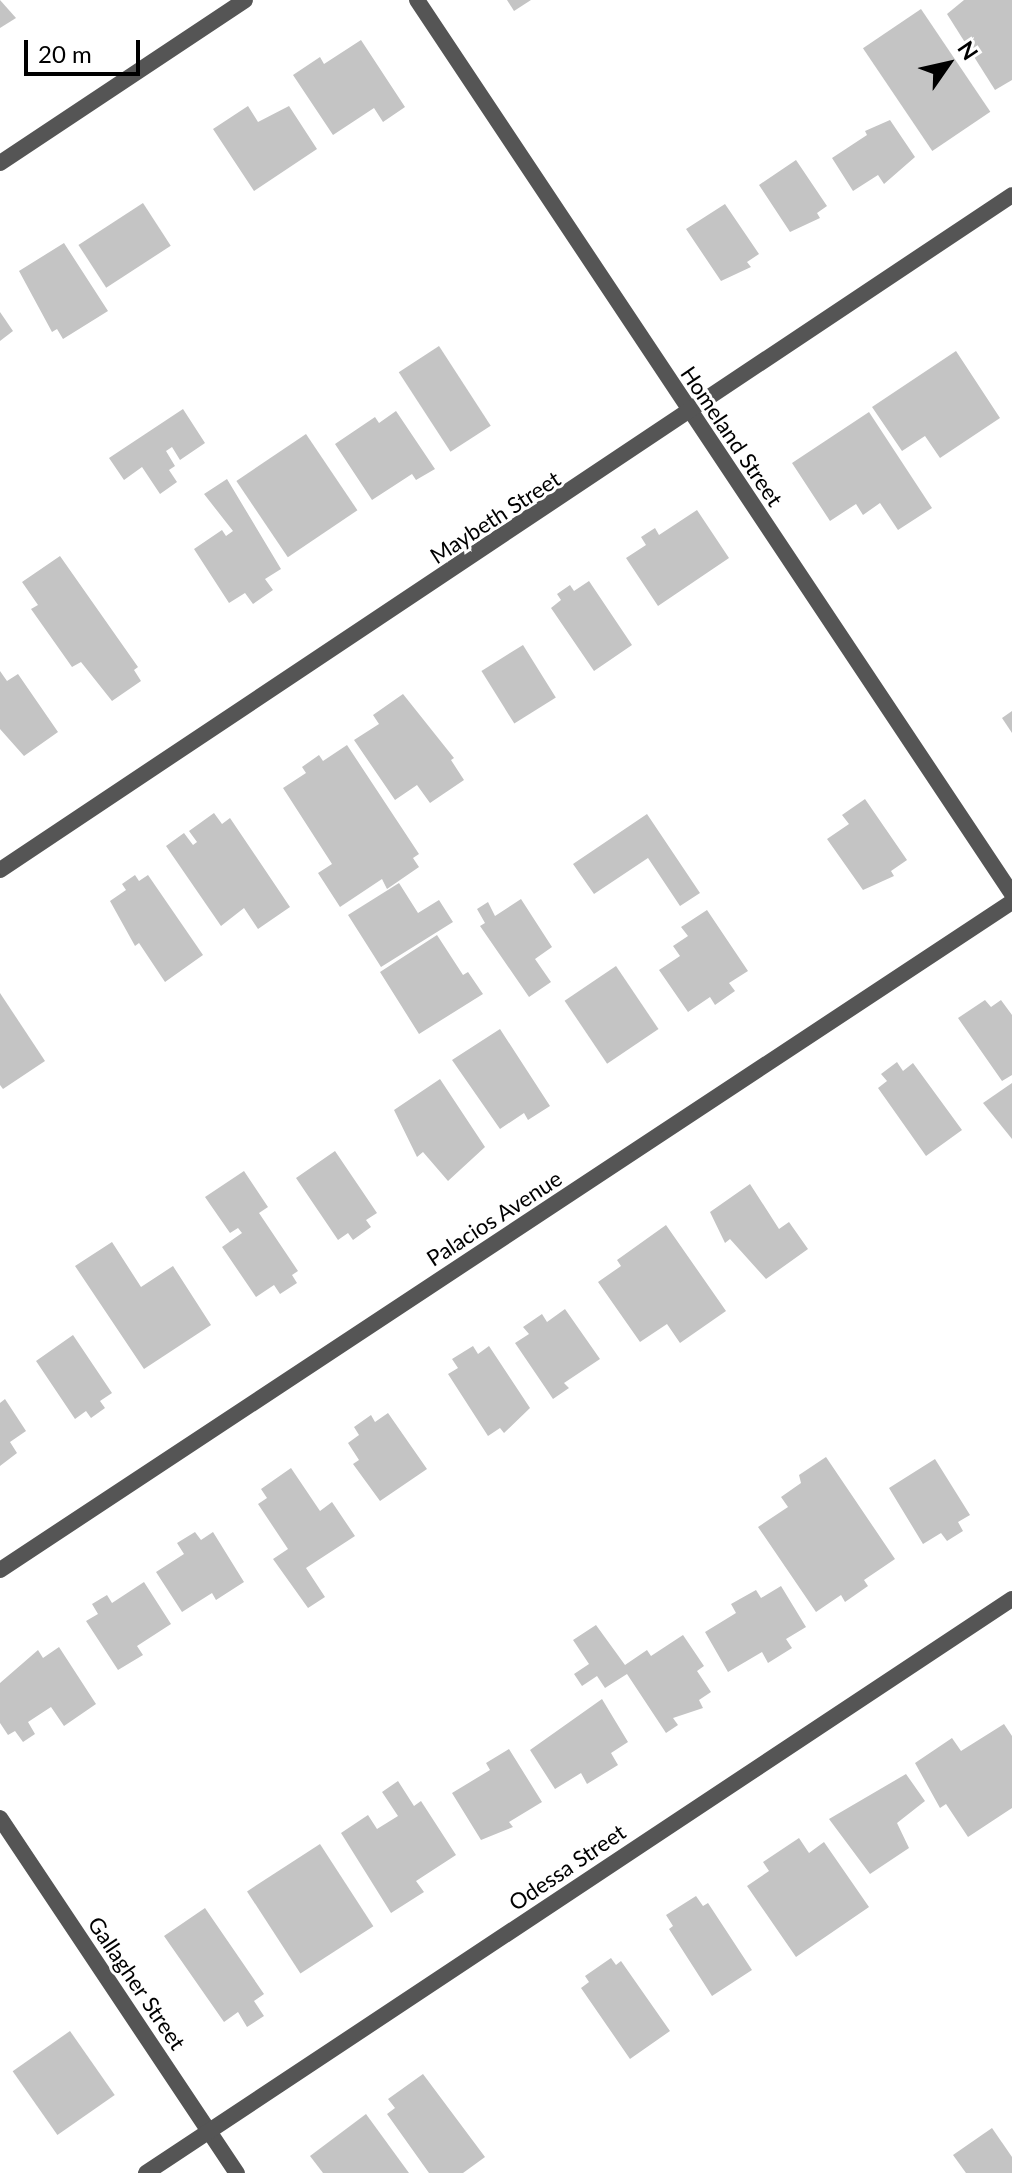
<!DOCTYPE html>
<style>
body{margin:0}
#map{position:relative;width:1012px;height:2173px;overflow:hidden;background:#fff;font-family:Lato,sans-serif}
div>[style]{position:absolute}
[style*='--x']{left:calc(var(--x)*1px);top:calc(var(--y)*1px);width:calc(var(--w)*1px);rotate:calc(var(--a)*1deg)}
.building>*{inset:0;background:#c4c4c4;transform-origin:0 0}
.minor>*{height:16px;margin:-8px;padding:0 8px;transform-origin:8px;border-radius:8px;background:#555}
span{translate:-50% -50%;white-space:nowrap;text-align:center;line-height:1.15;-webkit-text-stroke:6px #fff;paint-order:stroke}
.street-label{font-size:22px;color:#000}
.north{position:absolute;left:908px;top:24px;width:80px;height:80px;-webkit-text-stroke:6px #fff;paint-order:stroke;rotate:56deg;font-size:22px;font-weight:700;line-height:32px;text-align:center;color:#000}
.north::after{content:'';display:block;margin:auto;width:28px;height:36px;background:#000;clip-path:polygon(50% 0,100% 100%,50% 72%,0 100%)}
.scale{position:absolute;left:24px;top:40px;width:116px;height:36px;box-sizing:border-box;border:4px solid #000;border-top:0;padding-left:10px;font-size:24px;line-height:28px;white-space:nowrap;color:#000;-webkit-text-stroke:6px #fff;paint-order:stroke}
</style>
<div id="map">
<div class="building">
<i style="clip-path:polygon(0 0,16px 18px,0 28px)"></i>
<i style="clip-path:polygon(507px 0,531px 0,514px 11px)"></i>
<i style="clip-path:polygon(964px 0,1012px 0,1012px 80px,995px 90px,947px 14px)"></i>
<i style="left:921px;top:9px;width:124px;height:70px;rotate:56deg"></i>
<i style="clip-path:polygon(361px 40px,405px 107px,383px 122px,374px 108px,333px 135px,293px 75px,320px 57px,324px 64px)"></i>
<i style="clip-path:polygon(248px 106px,258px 122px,289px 106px,317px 149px,254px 191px,213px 129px)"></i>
<i style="clip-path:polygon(890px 120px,915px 157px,884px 184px,878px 175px,853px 191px,832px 158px,867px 135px,865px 131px)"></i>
<i style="clip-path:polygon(796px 160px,827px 206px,817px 213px,820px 218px,790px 232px,759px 185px)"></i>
<i style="left:143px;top:203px;width:51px;height:77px;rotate:57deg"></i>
<i style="clip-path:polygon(725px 204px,759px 254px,747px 262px,751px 267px,721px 281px,686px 229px)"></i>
<i style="clip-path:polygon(64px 243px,108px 311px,63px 339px,57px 329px,52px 332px,19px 271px)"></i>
<i style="clip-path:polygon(0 312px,13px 331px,0 341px)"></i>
<i style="left:439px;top:346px;width:95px;height:48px;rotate:57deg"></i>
<i style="clip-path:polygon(956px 351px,1000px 418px,940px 458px,925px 436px,902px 451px,872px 407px)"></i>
<i style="clip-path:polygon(183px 409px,205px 443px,180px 460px,172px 447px,166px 451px,175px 466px,169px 470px,177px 482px,160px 494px,142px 467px,124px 480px,109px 458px)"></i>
<i style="clip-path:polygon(396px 411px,435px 469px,416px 480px,412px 474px,372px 500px,335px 444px,375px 417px,379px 423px)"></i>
<i style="clip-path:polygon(869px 412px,932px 508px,898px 530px,880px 503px,863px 515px,856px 504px,830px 521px,792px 463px)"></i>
<i style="left:306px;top:434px;width:92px;height:84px;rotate:56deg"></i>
<i style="clip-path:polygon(227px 479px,281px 569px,265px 579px,273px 590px,253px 604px,245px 593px,229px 603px,194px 549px,222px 530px,226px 536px,233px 531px,204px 494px)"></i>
<i style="clip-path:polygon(697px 510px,729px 558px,658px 606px,626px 558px,646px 545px,641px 537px,655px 528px,659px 535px)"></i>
<i style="clip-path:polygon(60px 556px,138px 667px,134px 670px,141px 681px,112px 701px,81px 662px,72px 667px,31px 609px,38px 605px,22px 582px)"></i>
<i style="clip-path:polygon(589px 581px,632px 645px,594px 671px,551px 608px,561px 600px,557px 594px,570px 585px,574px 591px)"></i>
<i style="left:523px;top:645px;width:62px;height:49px;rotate:58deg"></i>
<i style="clip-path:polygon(0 671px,7px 681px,18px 674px,58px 732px,24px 756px,0 729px)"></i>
<i style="clip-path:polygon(403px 694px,454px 758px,451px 760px,464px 780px,430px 803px,417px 785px,395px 800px,354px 740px,379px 724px,373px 715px)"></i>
<i style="clip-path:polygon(1012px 711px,1012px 733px,1002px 718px)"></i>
<i style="clip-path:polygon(347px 745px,419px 854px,413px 858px,419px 867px,387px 889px,382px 879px,340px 907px,318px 873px,332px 864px,283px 788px,306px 773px,302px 767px,319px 755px,323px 761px)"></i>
<i style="clip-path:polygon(865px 799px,907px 860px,891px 871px,894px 876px,863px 890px,827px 839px,849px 824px,842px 815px)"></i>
<i style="clip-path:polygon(214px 813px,222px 824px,230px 818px,290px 907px,258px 929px,244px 908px,221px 926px,166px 846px,184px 833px,193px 845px,197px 842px,189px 831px)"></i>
<i style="clip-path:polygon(647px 814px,700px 893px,680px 906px,648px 858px,594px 894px,573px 864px)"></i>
<i style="clip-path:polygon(135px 875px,139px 881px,148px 875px,203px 955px,165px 982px,139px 943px,135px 946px,110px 901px,126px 890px,122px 884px)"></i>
<i style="clip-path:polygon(399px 883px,418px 913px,439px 900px,453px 922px,381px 967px,348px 915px)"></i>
<i style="clip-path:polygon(521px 899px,552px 947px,535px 959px,551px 982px,529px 997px,480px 926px,485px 923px,477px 909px,488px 902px,495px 916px)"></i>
<i style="clip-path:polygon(707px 910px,748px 971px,729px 983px,735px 991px,715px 1005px,710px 997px,688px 1012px,659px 970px,680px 956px,673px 946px,688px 936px,681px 927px)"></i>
<i style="clip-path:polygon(437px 935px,463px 975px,468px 972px,483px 994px,419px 1034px,380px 972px)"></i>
<i style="left:616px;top:966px;width:76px;height:62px;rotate:56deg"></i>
<i style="clip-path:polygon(0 993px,45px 1061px,3px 1089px,0 1085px)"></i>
<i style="clip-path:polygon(985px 1000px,991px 1007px,1001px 1000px,1012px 1015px,1012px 1075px,1002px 1081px,958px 1018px)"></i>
<i style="clip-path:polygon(500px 1029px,550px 1106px,528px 1120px,524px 1113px,500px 1129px,452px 1060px)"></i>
<i style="clip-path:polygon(897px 1062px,903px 1071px,913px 1063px,962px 1130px,926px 1156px,878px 1088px,887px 1081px,881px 1074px)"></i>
<i style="clip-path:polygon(440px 1079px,485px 1147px,448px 1181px,423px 1152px,417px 1157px,394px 1110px)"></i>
<i style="clip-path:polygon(1012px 1083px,1012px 1139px,983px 1103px)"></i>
<i style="clip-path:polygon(335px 1151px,377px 1213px,366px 1220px,371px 1227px,353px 1240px,348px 1233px,338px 1240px,296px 1178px)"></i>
<i style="clip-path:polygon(244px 1171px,268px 1207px,259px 1213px,298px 1271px,292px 1275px,297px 1283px,280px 1294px,274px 1285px,256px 1297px,222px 1247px,242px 1233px,238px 1228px,230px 1233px,205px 1197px)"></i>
<i style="clip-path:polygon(750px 1184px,779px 1229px,789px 1222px,808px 1249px,766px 1279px,730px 1239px,725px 1243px,710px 1212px)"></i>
<i style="clip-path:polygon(666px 1225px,726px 1311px,680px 1343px,667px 1324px,640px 1342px,598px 1282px,621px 1266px,617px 1260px)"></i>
<i style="clip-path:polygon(112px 1242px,141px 1287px,173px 1266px,211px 1325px,144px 1369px,75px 1266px)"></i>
<i style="clip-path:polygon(565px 1309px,600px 1359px,564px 1383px,569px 1388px,553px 1399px,515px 1343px,529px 1334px,523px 1327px,542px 1314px,547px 1322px)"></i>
<i style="clip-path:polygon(73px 1335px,112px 1393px,100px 1401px,105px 1408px,91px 1418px,86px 1411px,75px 1419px,36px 1361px)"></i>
<i style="clip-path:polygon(473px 1346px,478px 1354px,489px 1346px,530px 1408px,504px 1433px,500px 1428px,488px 1436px,448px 1374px,458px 1368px,452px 1359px)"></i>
<i style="clip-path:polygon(5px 1399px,26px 1431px,10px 1442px,17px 1453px,0 1466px,0 1403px)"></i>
<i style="clip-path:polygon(388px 1413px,427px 1469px,380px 1501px,353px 1464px,359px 1460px,348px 1443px,359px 1435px,354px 1427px,371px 1415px,375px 1422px)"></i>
<i style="clip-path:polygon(826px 1457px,895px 1559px,864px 1580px,868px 1586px,845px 1602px,841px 1595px,816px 1612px,758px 1527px,788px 1507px,781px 1497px,801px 1483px,799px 1475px)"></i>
<i style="clip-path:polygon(935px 1459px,970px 1515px,958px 1522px,963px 1531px,947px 1541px,941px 1533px,923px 1544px,889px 1488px)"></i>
<i style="clip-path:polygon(291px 1468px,320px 1511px,332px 1502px,355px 1536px,306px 1568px,325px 1597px,308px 1608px,273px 1559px,288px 1549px,258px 1504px,267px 1498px,261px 1489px)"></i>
<i style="clip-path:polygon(195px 1532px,201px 1540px,213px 1532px,244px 1582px,216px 1600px,212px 1593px,182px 1612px,156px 1572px,184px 1554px,177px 1543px)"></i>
<i style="clip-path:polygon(144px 1582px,171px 1624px,137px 1646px,143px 1655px,118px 1670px,86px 1621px,98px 1614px,92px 1604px,107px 1595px,112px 1603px)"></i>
<i style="clip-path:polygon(781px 1586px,806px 1627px,786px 1639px,792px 1648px,768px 1663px,762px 1652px,728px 1672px,705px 1632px,736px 1613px,731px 1604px,756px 1590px,761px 1598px)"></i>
<i style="clip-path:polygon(596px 1625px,625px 1665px,647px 1650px,651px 1656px,683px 1635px,704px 1666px,697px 1671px,711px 1692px,699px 1700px,703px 1708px,673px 1718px,678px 1725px,666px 1733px,627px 1674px,605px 1688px,597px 1676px,582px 1686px,574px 1674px,589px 1664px,573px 1640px)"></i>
<i style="clip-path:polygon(59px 1647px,96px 1704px,64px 1726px,51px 1707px,28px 1722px,35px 1734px,23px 1742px,15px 1731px,8px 1735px,0 1723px,0 1683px,38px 1650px,43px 1658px)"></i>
<i style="clip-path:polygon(602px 1699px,628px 1742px,611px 1753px,618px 1765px,587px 1784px,581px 1773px,555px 1789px,530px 1750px)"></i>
<i style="clip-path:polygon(1004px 1724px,1012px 1736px,1012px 1808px,968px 1837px,946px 1804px,940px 1808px,915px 1763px,952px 1738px,961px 1751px)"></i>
<i style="clip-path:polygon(509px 1749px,542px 1802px,509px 1822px,513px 1827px,481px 1840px,452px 1793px,490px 1770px,486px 1763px)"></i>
<i style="clip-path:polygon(906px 1774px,925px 1801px,897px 1823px,909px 1848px,870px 1874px,829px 1819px)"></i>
<i style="clip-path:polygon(398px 1781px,414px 1806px,421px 1801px,456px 1855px,416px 1881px,424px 1892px,391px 1913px,341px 1833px,368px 1815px,377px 1829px,398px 1816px,382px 1792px)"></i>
<i style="clip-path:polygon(799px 1838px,809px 1853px,824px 1842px,869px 1907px,796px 1957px,747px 1886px,769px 1871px,763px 1862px)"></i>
<i style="left:320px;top:1844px;width:98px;height:87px;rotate:57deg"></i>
<i style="clip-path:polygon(696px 1896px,703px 1906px,708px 1903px,752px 1970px,712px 1996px,669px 1929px,673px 1926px,666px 1915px)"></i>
<i style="clip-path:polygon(205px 1908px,264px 1994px,254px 2001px,264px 2016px,247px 2027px,238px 2012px,224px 2022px,164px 1936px)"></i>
<i style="clip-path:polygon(611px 1958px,616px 1965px,621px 1961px,670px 2031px,630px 2059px,581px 1988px,589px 1982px,585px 1976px)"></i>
<i style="left:70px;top:2031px;width:78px;height:70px;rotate:55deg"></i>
<i style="clip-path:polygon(423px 2074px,485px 2157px,463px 2173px,429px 2173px,387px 2114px,395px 2108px,388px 2099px)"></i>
<i style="clip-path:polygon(366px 2114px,409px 2173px,323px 2173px,310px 2156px)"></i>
<i style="clip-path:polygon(992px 2128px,1012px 2157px,1012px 2173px,966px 2173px,953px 2155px)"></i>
</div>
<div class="minor">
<i style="--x:417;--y:0;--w:1074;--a:56.35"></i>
<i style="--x:0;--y:163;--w:294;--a:-33.6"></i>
<i style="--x:0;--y:870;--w:1216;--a:-33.7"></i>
<i style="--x:0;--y:1570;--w:1213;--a:-33.43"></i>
<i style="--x:0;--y:1818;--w:427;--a:56.3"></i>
<i style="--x:146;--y:2173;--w:1039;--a:-33.54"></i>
</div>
<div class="street-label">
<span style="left:732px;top:436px;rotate:56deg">Homeland Street</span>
<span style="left:495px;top:517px;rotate:-33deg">Maybeth Street</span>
<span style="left:494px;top:1218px;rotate:-33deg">Palacios Avenue</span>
<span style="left:567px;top:1867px;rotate:-34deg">Odessa Street</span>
<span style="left:137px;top:1983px;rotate:56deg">Gallagher Street</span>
</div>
<div class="north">N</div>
<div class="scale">20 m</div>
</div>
